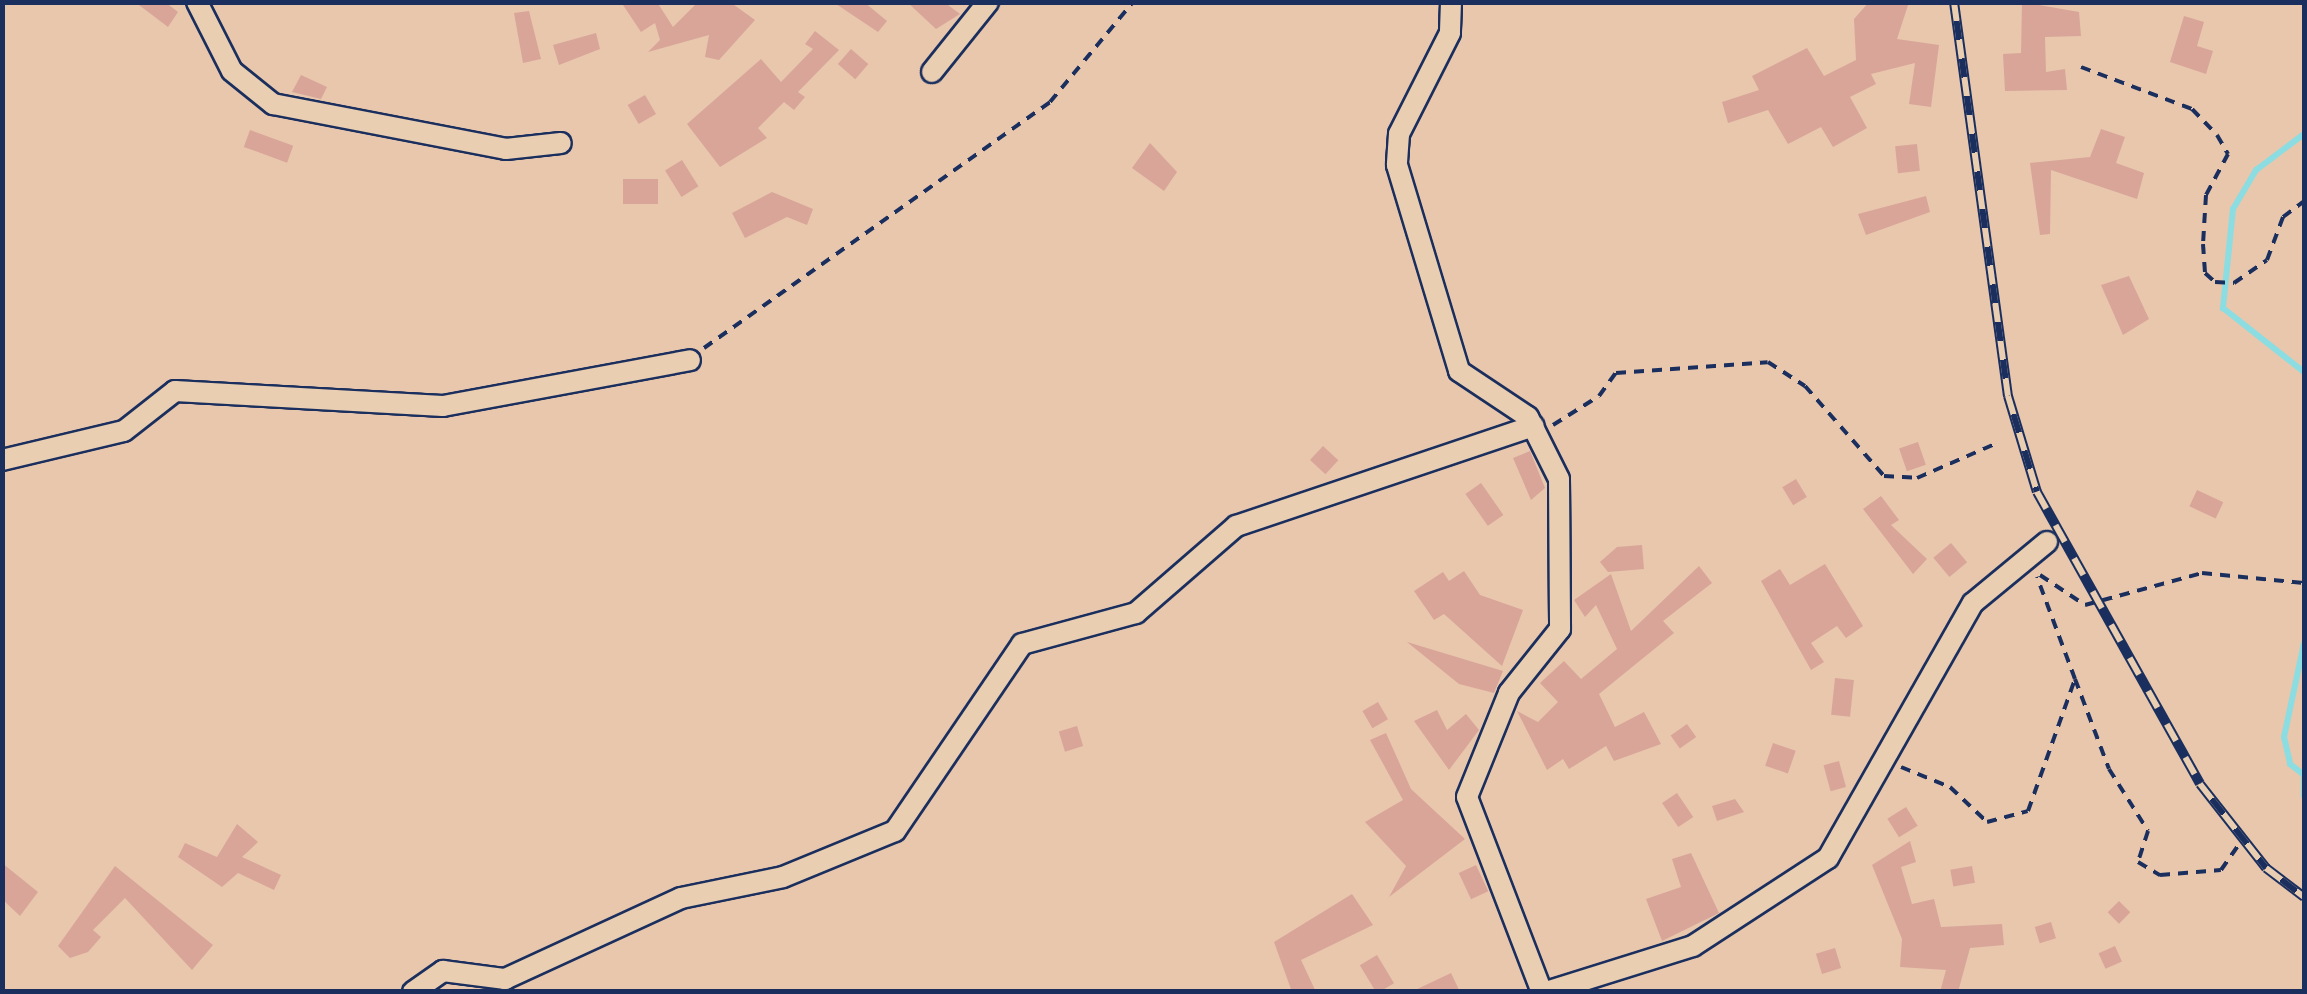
<!DOCTYPE html>
<style>
body{margin:0}
#map{position:relative;width:2307px;height:994px;overflow:hidden;background:#e8c7ad;font-family:Delius,sans-serif}
div>[style]{position:absolute}
[style*='--x']{left:calc(var(--x)*1px);top:calc(var(--y)*1px);width:calc(var(--w)*1px);rotate:calc(var(--a)*1deg)}
.stream>*{height:6px;margin:-3px;padding:0 3px;transform-origin:3px;border-radius:3px;background:#8bdde2}
.building>*{inset:0;background:#d9a599;transform-origin:0 0}
.path>*{height:4px;margin-top:-2px;transform-origin:0;background:repeating-linear-gradient(90deg,#1b2f5e 0 10px,transparent 0 18px)}
.roads{filter:drop-shadow(2px 0 #1b2f5e) drop-shadow(-2px 0 #1b2f5e) drop-shadow(0 2px #1b2f5e) drop-shadow(0 -2px #1b2f5e)}
.minor>*{height:20px;margin:-10px;padding:0 10px;transform-origin:10px;border-radius:10px;background:#e9ceb1}
.rail>*{height:10px;margin-top:-5px;transform-origin:0;background:repeating-linear-gradient(90deg,#e9ceb1 0 19px,#1b2f5e 0 38px);box-sizing:border-box;border-block:2px solid #1b2f5e}
span{translate:-50% -50%;white-space:nowrap;text-align:center;line-height:1.15;-webkit-text-stroke:9px #e9ceb1;paint-order:stroke}
.frame{position:absolute;inset:0;border:5px solid #1b2f5e;pointer-events:none}
</style>
<div id="map">
<div class="stream">
<i style="--x:2304;--y:134;--w:60;--a:143.1"></i>
<i style="--x:2256;--y:170;--w:45;--a:120.5"></i>
<i style="--x:2233;--y:209;--w:100;--a:95.8"></i>
<i style="--x:2223;--y:308;--w:103;--a:38.3"></i>
<i style="--x:2304;--y:643;--w:96;--a:102"></i>
<i style="--x:2284;--y:737;--w:28;--a:77"></i>
<i style="--x:2290;--y:764;--w:18;--a:38"></i>
<i style="--x:2304;--y:777;--w:19;--a:90"></i>
</div>
<div class="building">
<i style="clip-path:polygon(135px 2px,165px 2px,178px 12px,168px 27px)"></i>
<i style="clip-path:polygon(621px 2px,657px 2px,673px 27px,698px 2px,730px 2px,755px 20px,719px 60px,705px 57px,709px 35px,648px 52px,660px 40px,655px 23px,641px 32px)"></i>
<i style="clip-path:polygon(833px 2px,864px 2px,887px 21px,878px 32px)"></i>
<i style="clip-path:polygon(907px 2px,944px 2px,960px 14px,936px 29px)"></i>
<i style="clip-path:polygon(1869px 2px,1909px 2px,1897px 39px,1939px 45px,1931px 107px,1909px 104px,1915px 63px,1871px 74px,1876px 84px,1850px 97px,1867px 128px,1833px 147px,1821px 127px,1788px 144px,1768px 110px,1728px 123px,1722px 102px,1759px 90px,1752px 76px,1807px 48px,1824px 76px,1856px 60px,1854px 19px)"></i>
<i style="clip-path:polygon(2022px 2px,2079px 12px,2081px 36px,2045px 37px,2046px 72px,2065px 69px,2067px 90px,2005px 91px,2003px 54px,2021px 53px)"></i>
<i style="clip-path:polygon(529px 11px,541px 59px,523px 63px,514px 13px)"></i>
<i style="clip-path:polygon(2184px 16px,2204px 22px,2197px 46px,2213px 51px,2206px 74px,2170px 62px)"></i>
<i style="clip-path:polygon(815px 31px,839px 50px,798px 92px,805px 97px,794px 110px,784px 102px,758px 128px,767px 138px,720px 167px,687px 124px,761px 59px,781px 82px,813px 49px,805px 44px)"></i>
<i style="clip-path:polygon(596px 33px,600px 49px,559px 65px,553px 45px)"></i>
<i style="left:851px;top:49px;width:23px;height:20px;rotate:41deg"></i>
<i style="clip-path:polygon(301px 75px,327px 87px,321px 99px,292px 92px)"></i>
<i style="left:645px;top:95px;width:22px;height:20px;rotate:60deg"></i>
<i style="clip-path:polygon(2101px 129px,2125px 137px,2116px 163px,2144px 173px,2137px 199px,2051px 170px,2050px 234px,2040px 235px,2030px 163px,2090px 157px)"></i>
<i style="left:250px;top:130px;width:46px;height:18px;rotate:20deg"></i>
<i style="clip-path:polygon(1150px 143px,1177px 172px,1164px 191px,1132px 168px)"></i>
<i style="left:1917px;top:144px;width:27px;height:22px;rotate:84deg"></i>
<i style="left:682px;top:160px;width:31px;height:20px;rotate:58deg"></i>
<i style="left:658px;top:179px;width:25px;height:35px;rotate:90deg"></i>
<i style="clip-path:polygon(772px 192px,813px 209px,807px 225px,787px 217px,745px 238px,732px 213px)"></i>
<i style="clip-path:polygon(1926px 196px,1930px 212px,1866px 235px,1858px 214px)"></i>
<i style="clip-path:polygon(2129px 276px,2149px 319px,2123px 335px,2101px 285px)"></i>
<i style="left:1918px;top:442px;width:24px;height:20px;rotate:71deg"></i>
<i style="left:1323px;top:446px;width:21px;height:19px;rotate:43deg"></i>
<i style="clip-path:polygon(1530px 451px,1545px 488px,1531px 500px,1513px 458px)"></i>
<i style="left:1796px;top:479px;width:21px;height:16px;rotate:59deg"></i>
<i style="left:1481px;top:483px;width:39px;height:19px;rotate:55deg"></i>
<i style="left:2197px;top:490px;width:29px;height:18px;rotate:25deg"></i>
<i style="clip-path:polygon(1881px 496px,1899px 520px,1891px 525px,1927px 559px,1913px 574px,1863px 509px)"></i>
<i style="left:1951px;top:543px;width:25px;height:23px;rotate:50deg"></i>
<i style="clip-path:polygon(1642px 545px,1644px 569px,1608px 572px,1600px 562px,1617px 547px)"></i>
<i style="clip-path:polygon(1825px 564px,1863px 626px,1846px 638px,1837px 626px,1811px 643px,1824px 662px,1811px 670px,1761px 581px,1780px 569px,1790px 585px)"></i>
<i style="clip-path:polygon(1699px 566px,1712px 583px,1663px 621px,1674px 633px,1599px 694px,1615px 727px,1644px 712px,1661px 744px,1614px 761px,1606px 746px,1569px 769px,1563px 759px,1547px 770px,1517px 711px,1538px 722px,1558px 702px,1540px 683px,1564px 661px,1581px 679px,1617px 649px,1596px 605px,1585px 617px,1574px 600px,1611px 574px,1631px 631px)"></i>
<i style="clip-path:polygon(1464px 571px,1480px 595px,1523px 610px,1502px 666px,1444px 614px,1434px 620px,1414px 591px,1443px 572px,1449px 581px)"></i>
<i style="clip-path:polygon(1407px 642px,1503px 671px,1494px 693px,1459px 684px)"></i>
<i style="left:1835px;top:678px;width:19px;height:37px;rotate:6deg"></i>
<i style="left:1378px;top:702px;width:20px;height:18px;rotate:60deg"></i>
<i style="clip-path:polygon(1437px 710px,1447px 730px,1466px 714px,1479px 730px,1449px 770px,1414px 721px)"></i>
<i style="left:1687px;top:724px;width:16px;height:20px;rotate:55deg"></i>
<i style="left:1077px;top:726px;width:21px;height:19px;rotate:73deg"></i>
<i style="clip-path:polygon(1386px 733px,1411px 789px,1465px 839px,1389px 897px,1406px 866px,1365px 822px,1403px 800px,1370px 740px)"></i>
<i style="left:1773px;top:743px;width:24px;height:24px;rotate:19deg"></i>
<i style="left:1839px;top:761px;width:27px;height:16px;rotate:75deg"></i>
<i style="left:1677px;top:793px;width:29px;height:18px;rotate:56deg"></i>
<i style="clip-path:polygon(1735px 799px,1744px 812px,1717px 821px,1712px 806px)"></i>
<i style="left:1906px;top:807px;width:22px;height:22px;rotate:58deg"></i>
<i style="clip-path:polygon(237px 824px,258px 842px,242px 857px,281px 875px,274px 890px,238px 873px,222px 887px,178px 857px,185px 843px,217px 857px)"></i>
<i style="clip-path:polygon(1910px 841px,1916px 862px,1901px 867px,1912px 904px,1934px 899px,1941px 927px,2002px 924px,2004px 945px,1970px 948px,1958px 992px,1940px 992px,1946px 970px,1900px 967px,1902px 939px,1872px 865px)"></i>
<i style="clip-path:polygon(1691px 853px,1719px 913px,1662px 941px,1646px 899px,1681px 887px,1672px 859px)"></i>
<i style="clip-path:polygon(2px 863px,38px 892px,20px 916px,2px 899px)"></i>
<i style="left:1476px;top:865px;width:29px;height:19px;rotate:65deg"></i>
<i style="clip-path:polygon(115px 866px,213px 945px,192px 970px,125px 898px,93px 930px,101px 937px,88px 952px,70px 958px,58px 946px)"></i>
<i style="left:1972px;top:866px;width:17px;height:22px;rotate:80deg"></i>
<i style="clip-path:polygon(1352px 894px,1373px 925px,1301px 960px,1316px 992px,1292px 992px,1274px 942px)"></i>
<i style="left:2119px;top:901px;width:16px;height:16px;rotate:45deg"></i>
<i style="left:2051px;top:922px;width:17px;height:17px;rotate:73deg"></i>
<i style="left:2115px;top:946px;width:17px;height:18px;rotate:66deg"></i>
<i style="left:1835px;top:948px;width:21px;height:20px;rotate:73deg"></i>
<i style="left:1377px;top:955px;width:33px;height:20px;rotate:59deg"></i>
<i style="clip-path:polygon(1451px 973px,1460px 992px,1411px 992px)"></i>
</div>
<div class="path">
<i style="--x:2081;--y:67;--w:119;--a:20.7"></i>
<i style="--x:2192;--y:109;--w:36;--a:46"></i>
<i style="--x:2217;--y:135;--w:22;--a:60"></i>
<i style="--x:2228;--y:154;--w:47;--a:118.2"></i>
<i style="--x:2206;--y:195;--w:49;--a:93.5"></i>
<i style="--x:2203;--y:244;--w:29;--a:86"></i>
<i style="--x:2205;--y:273;--w:13;--a:42"></i>
<i style="--x:2215;--y:282;--w:19;--a:3"></i>
<i style="--x:2234;--y:283;--w:40;--a:-34.9"></i>
<i style="--x:2267;--y:260;--w:46;--a:-69.6"></i>
<i style="--x:2283;--y:217;--w:26;--a:-37"></i>
<i style="--x:704;--y:348;--w:425;--a:-35.4"></i>
<i style="--x:1050;--y:102;--w:130;--a:-50.3"></i>
<i style="--x:1553;--y:425;--w:54;--a:-32.2"></i>
<i style="--x:1599;--y:396;--w:29;--a:-54"></i>
<i style="--x:1616;--y:373;--w:152;--a:-4.1"></i>
<i style="--x:1768;--y:362;--w:44;--a:33"></i>
<i style="--x:1805;--y:386;--w:120;--a:48.7"></i>
<i style="--x:1884;--y:476;--w:33;--a:3"></i>
<i style="--x:1917;--y:478;--w:85;--a:-23.6"></i>
<i style="--x:2040;--y:575;--w:54;--a:33.7"></i>
<i style="--x:2085;--y:605;--w:121;--a:-15.3"></i>
<i style="--x:2202;--y:573;--w:102;--a:5.6"></i>
<i style="--x:2075;--y:679;--w:96;--a:69.3"></i>
<i style="--x:2109;--y:769;--w:73;--a:57.8"></i>
<i style="--x:2148;--y:831;--w:33;--a:108"></i>
<i style="--x:2138;--y:862;--w:26;--a:31"></i>
<i style="--x:2160;--y:875;--w:61;--a:-4.7"></i>
<i style="--x:2221;--y:870;--w:29;--a:-55"></i>
<i style="--x:1901;--y:767;--w:53;--a:22.2"></i>
<i style="--x:1950;--y:787;--w:51;--a:43.4"></i>
<i style="--x:1987;--y:822;--w:42;--a:-15"></i>
<i style="--x:2028;--y:811;--w:140;--a:-70.4"></i>
<i style="--x:2075;--y:679;--w:109;--a:-110.4"></i>
</div>
<div class="roads">
<div class="minor">
<i style="--x:197;--y:2;--w:77;--a:63.1"></i>
<i style="--x:232;--y:71;--w:53;--a:38.8"></i>
<i style="--x:273;--y:104;--w:237;--a:10.9"></i>
<i style="--x:506;--y:149;--w:55;--a:-6.2"></i>
<i style="--x:1451;--y:2;--w:31;--a:92"></i>
<i style="--x:1450;--y:33;--w:113;--a:116.8"></i>
<i style="--x:1399;--y:134;--w:31;--a:94"></i>
<i style="--x:1397;--y:165;--w:215;--a:73.2"></i>
<i style="--x:1459;--y:371;--w:83;--a:33.7"></i>
<i style="--x:1528;--y:417;--w:69;--a:63.4"></i>
<i style="--x:1559;--y:479;--w:150;--a:89.6"></i>
<i style="--x:1560;--y:629;--w:82;--a:128.6"></i>
<i style="--x:1509;--y:693;--w:112;--a:112"></i>
<i style="--x:1467;--y:797;--w:209;--a:69"></i>
<i style="--x:932;--y:72;--w:90;--a:-51.3"></i>
<i style="--x:2;--y:460;--w:125;--a:-13.4"></i>
<i style="--x:124;--y:431;--w:65;--a:-38.1"></i>
<i style="--x:175;--y:391;--w:268;--a:3.2"></i>
<i style="--x:443;--y:406;--w:251;--a:-10.5"></i>
<i style="--x:413;--y:992;--w:37;--a:-35"></i>
<i style="--x:443;--y:971;--w:63;--a:7.4"></i>
<i style="--x:505;--y:979;--w:194;--a:-24.7"></i>
<i style="--x:681;--y:898;--w:104;--a:-11.6"></i>
<i style="--x:783;--y:877;--w:121;--a:-22.3"></i>
<i style="--x:895;--y:831;--w:226;--a:-55.8"></i>
<i style="--x:1022;--y:644;--w:118;--a:-15.2"></i>
<i style="--x:1136;--y:613;--w:133;--a:-41"></i>
<i style="--x:1236;--y:526;--w:314;--a:-18.6"></i>
<i style="--x:1546;--y:992;--w:154;--a:-17.4"></i>
<i style="--x:1693;--y:946;--w:161;--a:-33.1"></i>
<i style="--x:1828;--y:858;--w:293;--a:-60.4"></i>
<i style="--x:1973;--y:603;--w:96;--a:-39.5"></i>
</div>
</div>
<div class="rail">
<i style="--x:1954;--y:2;--w:398;--a:82.2"></i>
<i style="--x:2008;--y:396;--w:100;--a:73.2"></i>
<i style="--x:2037;--y:492;--w:334;--a:60.8"></i>
<i style="--x:2200;--y:784;--w:107;--a:51.8"></i>
<i style="--x:2266;--y:868;--w:48;--a:37.3"></i>
</div>
<div class="frame"></div>
</div>
